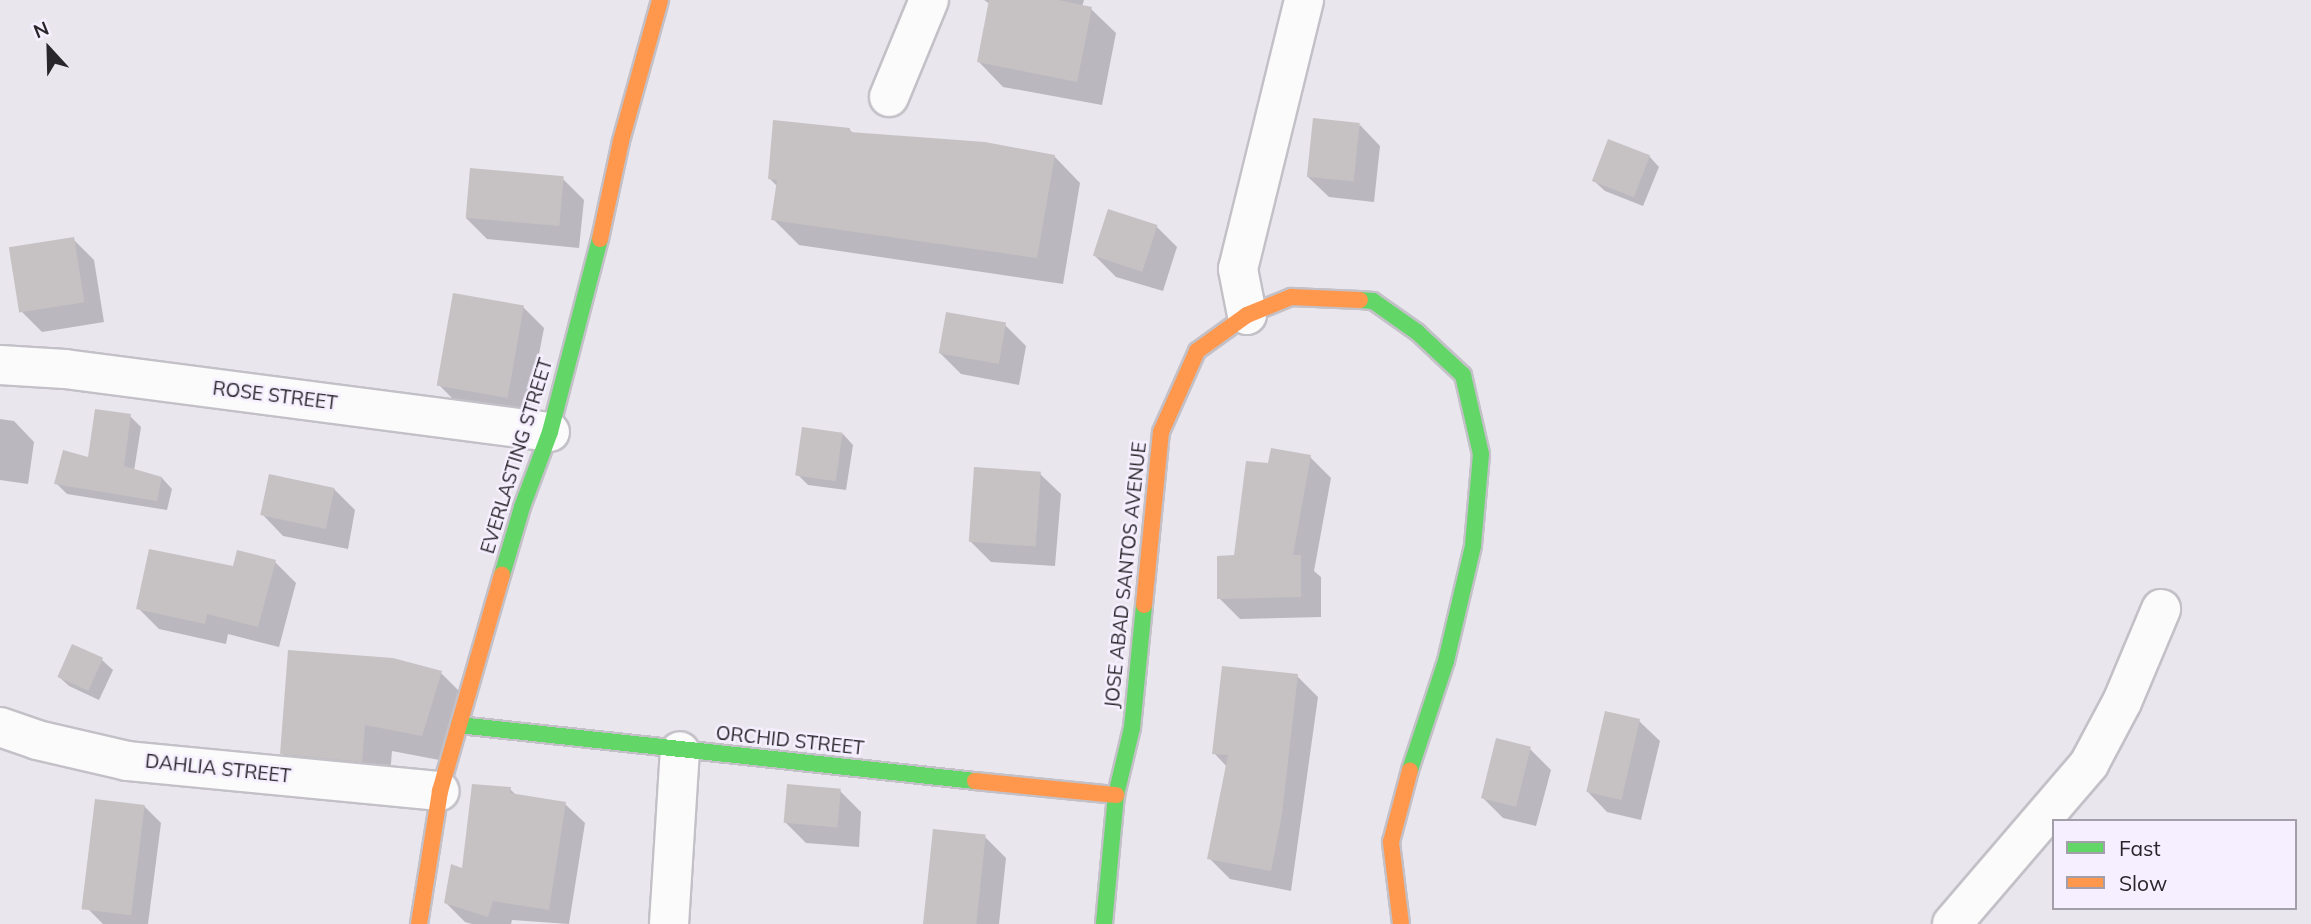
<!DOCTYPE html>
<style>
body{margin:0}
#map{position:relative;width:2311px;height:924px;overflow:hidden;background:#e9e6ee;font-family:Mulish,sans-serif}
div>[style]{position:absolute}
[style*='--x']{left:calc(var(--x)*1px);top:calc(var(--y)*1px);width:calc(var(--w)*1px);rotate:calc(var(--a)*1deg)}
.shadow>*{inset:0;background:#0003}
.building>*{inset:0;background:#c6c2c4;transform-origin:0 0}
.roads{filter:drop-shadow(2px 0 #c3c1c7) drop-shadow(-2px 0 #c3c1c7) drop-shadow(0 2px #c3c1c7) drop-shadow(0 -2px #c3c1c7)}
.street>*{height:38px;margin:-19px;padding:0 19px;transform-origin:19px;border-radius:19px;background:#fcfbfc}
.fast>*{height:16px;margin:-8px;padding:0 8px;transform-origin:8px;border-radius:8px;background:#63d668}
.slow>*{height:16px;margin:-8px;padding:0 8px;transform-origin:8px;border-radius:8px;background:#ff974d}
span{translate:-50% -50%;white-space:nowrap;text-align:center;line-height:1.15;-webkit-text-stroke:5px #f5efff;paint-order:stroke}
.street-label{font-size:19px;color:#28262b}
.legend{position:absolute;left:2052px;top:819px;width:245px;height:91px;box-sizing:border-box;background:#f5efff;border:2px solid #a39faa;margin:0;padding:9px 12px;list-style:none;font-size:21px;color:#28262b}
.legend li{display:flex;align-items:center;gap:14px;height:35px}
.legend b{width:35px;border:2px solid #a39faa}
.north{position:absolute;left:14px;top:14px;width:70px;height:70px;-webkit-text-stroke:5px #f5efff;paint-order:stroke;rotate:338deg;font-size:19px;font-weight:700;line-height:28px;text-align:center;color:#28262b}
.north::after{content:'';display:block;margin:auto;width:24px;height:32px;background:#28262b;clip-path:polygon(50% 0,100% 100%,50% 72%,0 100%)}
</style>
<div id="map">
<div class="shadow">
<i style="clip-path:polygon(984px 0,1084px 0,1082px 7px,1091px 9px,1116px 33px,1102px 105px,1003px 87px,979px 62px,990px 4px)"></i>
<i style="clip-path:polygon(1360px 125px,1380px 146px,1374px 202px,1329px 197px,1308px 177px)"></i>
<i style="clip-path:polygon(849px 129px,854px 134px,1054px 156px,1080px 183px,1063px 284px,799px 245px,773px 219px,778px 187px,770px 179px)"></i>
<i style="clip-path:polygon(1649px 156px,1659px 167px,1643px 206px,1605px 191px,1594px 181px)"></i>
<i style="clip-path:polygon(563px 179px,584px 200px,579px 248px,487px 239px,466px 218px)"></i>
<i style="clip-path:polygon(1156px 226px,1177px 247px,1163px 291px,1116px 277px,1095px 256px)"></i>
<i style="clip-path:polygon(73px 239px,94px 260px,104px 322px,42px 332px,21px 311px)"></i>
<i style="clip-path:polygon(523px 307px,544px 328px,527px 417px,459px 405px,438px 384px)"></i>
<i style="clip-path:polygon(1005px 325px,1026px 346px,1019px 385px,961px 374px,940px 353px)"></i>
<i style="clip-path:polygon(130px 416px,141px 427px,134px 471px,162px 478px,172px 489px,167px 510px,67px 494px,56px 483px,90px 459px)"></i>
<i style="clip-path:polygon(0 419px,14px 421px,34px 442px,28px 484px,0 480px)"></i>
<i style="clip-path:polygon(843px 434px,853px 445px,846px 490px,808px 485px,797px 474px)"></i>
<i style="clip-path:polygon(1310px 457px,1331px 478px,1314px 571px,1321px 577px,1321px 617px,1240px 619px,1219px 598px,1270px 465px)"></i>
<i style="clip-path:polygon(1040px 474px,1061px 494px,1055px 566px,991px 562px,970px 541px)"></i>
<i style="clip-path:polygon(334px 489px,355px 510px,348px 549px,283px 536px,263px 515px)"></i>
<i style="clip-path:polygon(275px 562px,296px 583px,279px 647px,228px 634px,226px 644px,159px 629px,138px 608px,234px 568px)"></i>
<i style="clip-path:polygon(73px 646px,102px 660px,113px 670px,99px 700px,69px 686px,58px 676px)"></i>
<i style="clip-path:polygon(441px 673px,468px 700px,450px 762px,392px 751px,389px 788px,309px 780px,282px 753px)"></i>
<i style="clip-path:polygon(1297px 676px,1318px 697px,1291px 891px,1230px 879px,1209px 858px,1227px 767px,1214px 753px)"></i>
<i style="clip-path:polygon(1639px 721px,1660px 741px,1641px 820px,1607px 812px,1587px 791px)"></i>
<i style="clip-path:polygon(1530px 749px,1551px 770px,1536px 826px,1503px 818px,1482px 797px)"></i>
<i style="clip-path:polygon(510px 789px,517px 796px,565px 804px,585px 823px,569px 924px,512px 920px,511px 924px,472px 924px,465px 922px,446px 903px)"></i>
<i style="clip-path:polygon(840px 791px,861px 812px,859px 847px,806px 843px,785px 822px)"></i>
<i style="clip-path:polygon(97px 801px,144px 806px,161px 823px,148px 924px,103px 924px,88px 909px)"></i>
<i style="clip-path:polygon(985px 837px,1006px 858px,999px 924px,924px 924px)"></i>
</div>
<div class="building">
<i style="clip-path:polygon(989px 0,1058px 0,1092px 7px,1077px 82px,977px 62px)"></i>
<i style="left:1313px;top:118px;width:47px;height:59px;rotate:6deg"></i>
<i style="clip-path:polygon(773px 120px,850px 128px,850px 132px,985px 142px,1055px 155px,1037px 258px,771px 220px,777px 180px,768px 179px)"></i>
<i style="left:1608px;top:139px;width:45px;height:45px;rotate:21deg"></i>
<i style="left:470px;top:168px;width:94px;height:50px;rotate:5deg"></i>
<i style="left:1108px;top:209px;width:52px;height:49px;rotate:18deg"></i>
<i style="left:74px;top:237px;width:66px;height:66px;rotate:81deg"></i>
<i style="left:453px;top:293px;width:72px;height:94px;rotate:10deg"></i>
<i style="left:946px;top:312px;width:61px;height:42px;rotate:10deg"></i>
<i style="clip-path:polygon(95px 409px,131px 414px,124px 466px,162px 477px,157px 501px,54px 484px,63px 450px,88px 457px)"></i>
<i style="left:802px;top:427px;width:41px;height:49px;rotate:8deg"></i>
<i style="clip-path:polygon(1271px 448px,1311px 455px,1293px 555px,1301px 555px,1301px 597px,1217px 599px,1217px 556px,1234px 555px,1246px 461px,1268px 463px)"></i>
<i style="left:974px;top:467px;width:67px;height:75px;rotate:4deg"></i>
<i style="left:269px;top:474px;width:67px;height:42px;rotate:12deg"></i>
<i style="clip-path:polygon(149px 549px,233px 566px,237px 550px,276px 560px,258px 627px,207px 614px,205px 624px,136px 609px)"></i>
<i style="left:72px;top:644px;width:34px;height:36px;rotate:24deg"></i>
<i style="clip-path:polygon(288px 650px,393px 658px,442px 671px,422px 736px,365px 725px,362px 762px,280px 754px)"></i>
<i style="clip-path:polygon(1222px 666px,1298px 674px,1282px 814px,1271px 871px,1207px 859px,1228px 755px,1212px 754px)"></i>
<i style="left:1605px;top:711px;width:36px;height:83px;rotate:13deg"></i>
<i style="left:1496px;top:738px;width:36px;height:62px;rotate:14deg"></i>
<i style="clip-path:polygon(472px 784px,511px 787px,510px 793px,566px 802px,549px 910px,493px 901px,488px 917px,444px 903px,451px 864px,462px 868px)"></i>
<i style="left:787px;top:784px;width:54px;height:39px;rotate:5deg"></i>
<i style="left:95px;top:799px;width:50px;height:111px;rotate:7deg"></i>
<i style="left:933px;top:829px;width:53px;height:96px;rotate:6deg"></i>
</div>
<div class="roads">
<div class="street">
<i style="--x:889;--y:97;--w:105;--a:-67.6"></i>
<i style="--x:1247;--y:315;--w:47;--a:-101.1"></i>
<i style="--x:1238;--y:269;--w:277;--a:-76.2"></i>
<i style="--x:0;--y:365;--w:65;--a:3.5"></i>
<i style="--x:65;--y:369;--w:489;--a:7.4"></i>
<i style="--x:0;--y:727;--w:39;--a:19"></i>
<i style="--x:37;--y:740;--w:92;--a:13.1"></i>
<i style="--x:127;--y:761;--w:314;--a:5.5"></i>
<i style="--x:669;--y:924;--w:173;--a:-86.4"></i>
<i style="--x:1952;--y:924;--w:211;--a:-49.4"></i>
<i style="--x:2089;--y:764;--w:70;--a:-62"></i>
<i style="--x:2122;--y:702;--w:101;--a:-67.2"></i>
</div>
<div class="fast">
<i style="--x:1360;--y:300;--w:13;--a:4"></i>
<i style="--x:1373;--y:301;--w:54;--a:35.2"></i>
<i style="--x:1417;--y:332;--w:63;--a:43.1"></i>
<i style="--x:1463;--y:375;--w:81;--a:77.2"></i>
<i style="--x:1481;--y:454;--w:92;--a:95"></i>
<i style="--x:1473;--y:546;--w:118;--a:103.2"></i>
<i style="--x:1446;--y:661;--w:115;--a:108.3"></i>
<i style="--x:502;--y:575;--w:71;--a:-73.6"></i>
<i style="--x:522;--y:507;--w:80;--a:-69.5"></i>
<i style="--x:550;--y:432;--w:199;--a:-75.5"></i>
<i style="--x:459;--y:725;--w:519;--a:6.19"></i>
<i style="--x:1104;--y:924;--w:130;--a:-84.7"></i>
<i style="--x:1116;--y:795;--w:69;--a:-76.6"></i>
<i style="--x:1132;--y:728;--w:124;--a:-84.4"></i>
</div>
<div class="slow">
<i style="--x:600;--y:239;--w:100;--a:-77.9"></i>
<i style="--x:621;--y:141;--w:146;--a:-74.5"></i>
<i style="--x:1144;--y:605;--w:174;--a:-84.4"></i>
<i style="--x:1161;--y:432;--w:89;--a:-66"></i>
<i style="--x:1197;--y:351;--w:62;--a:-35.8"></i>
<i style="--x:1247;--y:315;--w:48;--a:-22.2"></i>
<i style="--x:1291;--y:297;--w:69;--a:2.5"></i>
<i style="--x:975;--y:781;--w:142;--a:5.7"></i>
<i style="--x:419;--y:924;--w:135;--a:-81"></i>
<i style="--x:440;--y:791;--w:225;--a:-74"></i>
<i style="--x:1401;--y:924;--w:83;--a:-97"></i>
<i style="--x:1391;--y:842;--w:74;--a:-75.2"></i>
</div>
</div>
<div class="street-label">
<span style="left:275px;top:396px;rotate:7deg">ROSE STREET</span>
<span style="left:517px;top:456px;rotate:-73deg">EVERLASTING STREET</span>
<span style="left:1126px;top:575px;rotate:-84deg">JOSE ABAD SANTOS AVENUE</span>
<span style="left:790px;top:741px;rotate:6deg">ORCHID STREET</span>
<span style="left:218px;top:769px;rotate:6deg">DAHLIA STREET</span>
</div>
<ul class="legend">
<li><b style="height:9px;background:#63d668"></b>Fast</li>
<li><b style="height:9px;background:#ff974d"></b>Slow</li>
</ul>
<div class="north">N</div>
</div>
